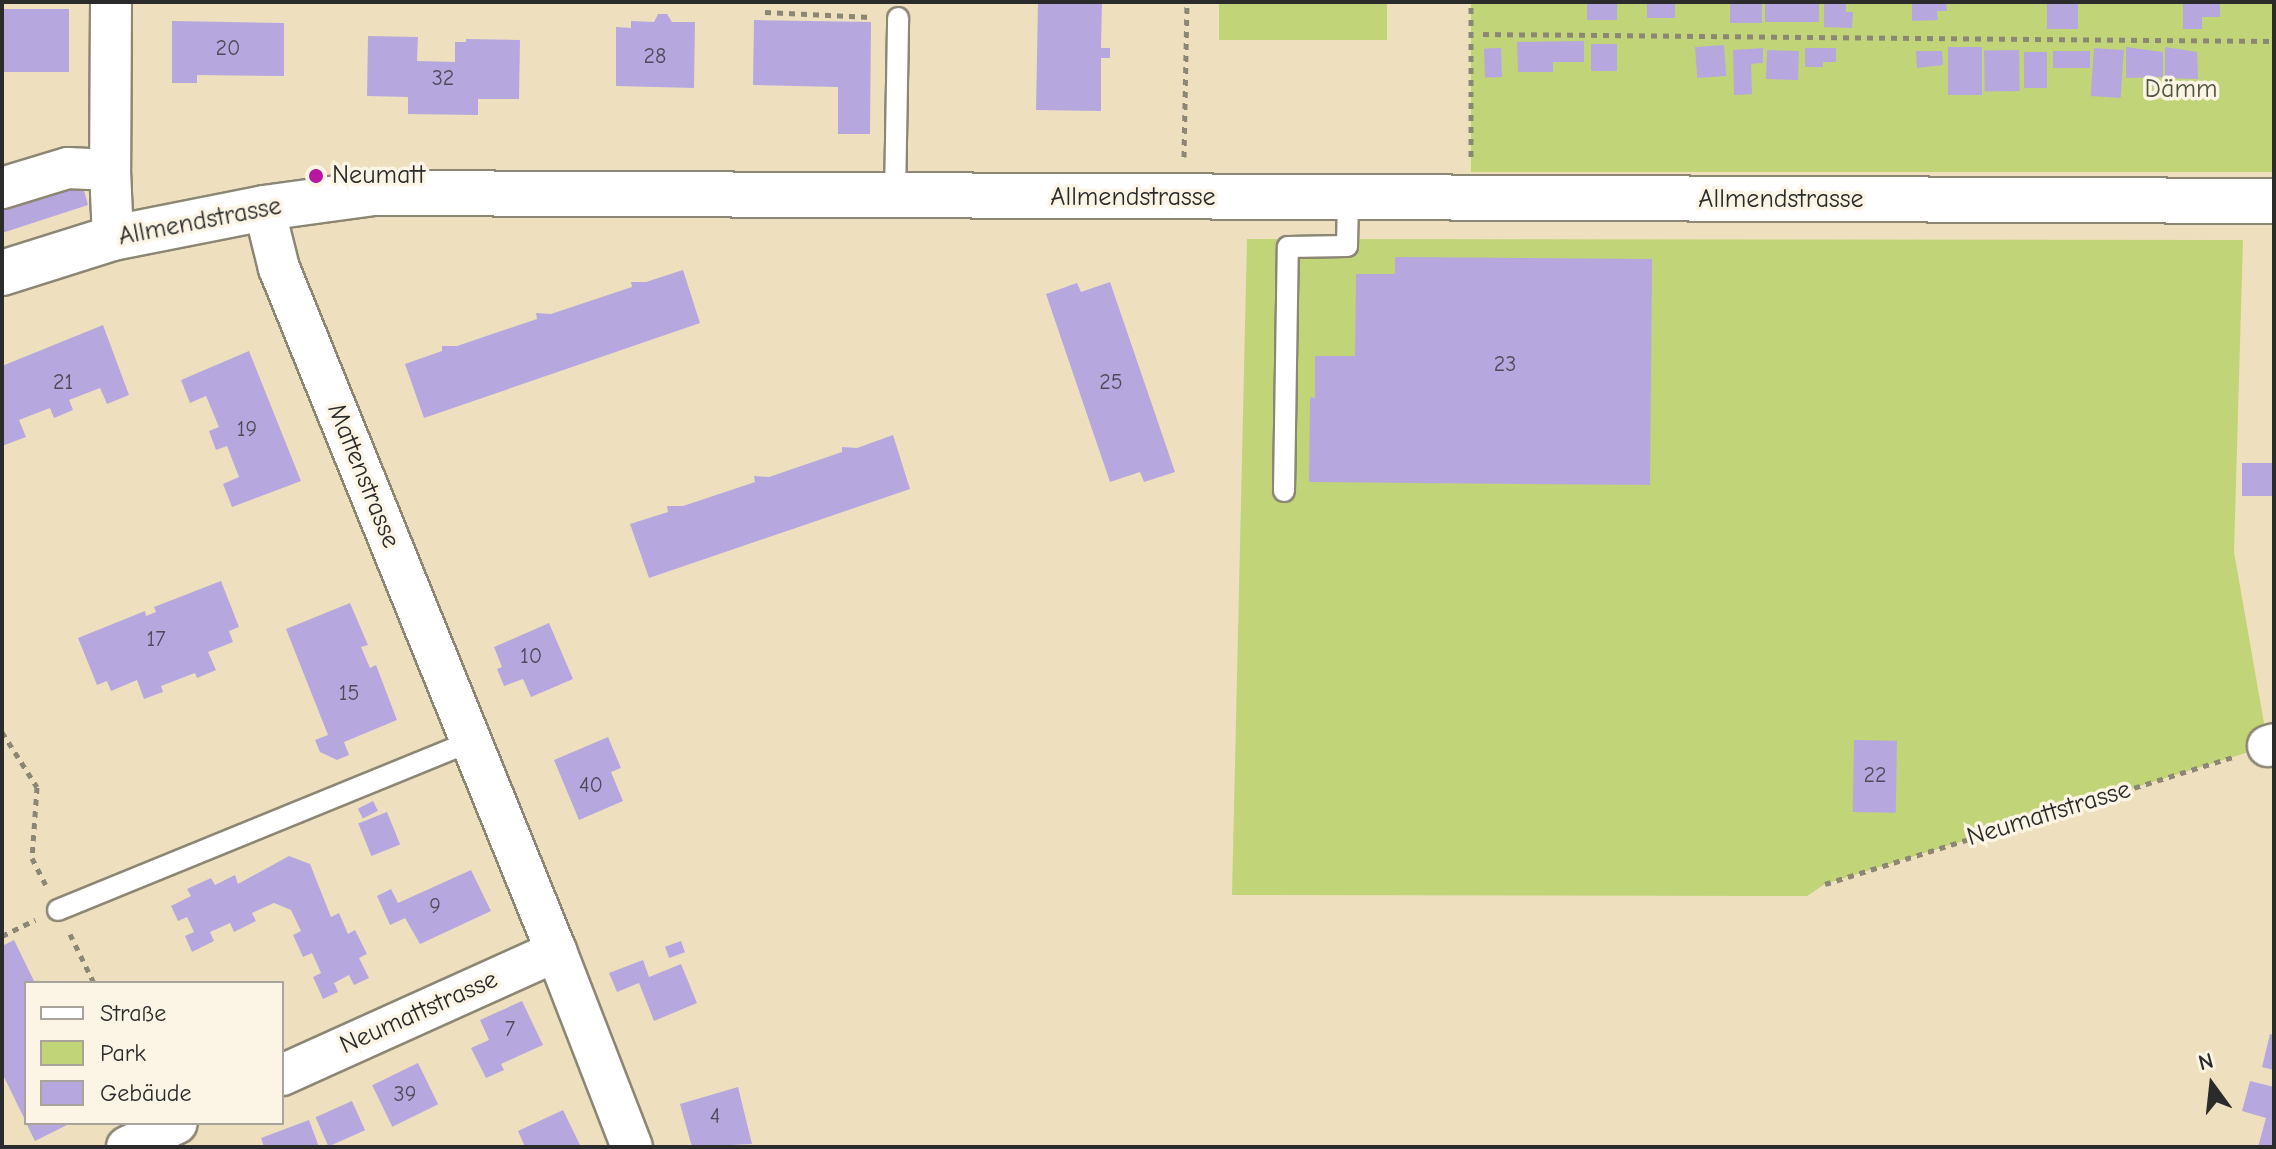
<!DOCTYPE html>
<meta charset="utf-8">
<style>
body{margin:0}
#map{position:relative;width:2276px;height:1149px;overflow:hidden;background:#eee0be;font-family:"Comic Neue",sans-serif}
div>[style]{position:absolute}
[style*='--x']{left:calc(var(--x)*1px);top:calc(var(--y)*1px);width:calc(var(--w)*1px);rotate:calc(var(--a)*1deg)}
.green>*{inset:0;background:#c1d478;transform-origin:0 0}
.building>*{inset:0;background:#b6a8df;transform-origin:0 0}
.path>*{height:5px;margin-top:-2.5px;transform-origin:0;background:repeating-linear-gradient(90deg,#8c8674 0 6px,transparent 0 12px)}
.roads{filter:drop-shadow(2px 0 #8c8674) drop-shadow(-2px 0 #8c8674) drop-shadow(0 2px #8c8674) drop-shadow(0 -2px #8c8674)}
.service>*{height:20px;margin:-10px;padding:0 10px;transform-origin:10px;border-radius:10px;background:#fff}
.minor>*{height:40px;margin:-20px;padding:0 20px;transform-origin:20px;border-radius:20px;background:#fff}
.secondary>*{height:44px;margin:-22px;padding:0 22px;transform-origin:22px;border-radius:22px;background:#fff}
.dots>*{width:22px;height:22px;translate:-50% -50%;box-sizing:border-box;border:4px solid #fcf5e5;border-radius:50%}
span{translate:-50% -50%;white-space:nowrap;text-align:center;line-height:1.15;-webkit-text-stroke:7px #fcf5e5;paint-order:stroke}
.number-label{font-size:22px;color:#4e4a58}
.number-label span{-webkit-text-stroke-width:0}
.park-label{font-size:26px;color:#50553e}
.poi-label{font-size:26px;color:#2b2b2b}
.left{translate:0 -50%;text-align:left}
.street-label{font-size:26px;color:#2b2b2b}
.frame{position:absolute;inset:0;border:4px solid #2b2b2b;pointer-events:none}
.legend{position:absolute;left:24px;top:981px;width:260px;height:144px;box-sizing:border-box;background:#fcf5e5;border:2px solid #a8a49b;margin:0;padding:10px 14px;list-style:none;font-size:24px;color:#2b2b2b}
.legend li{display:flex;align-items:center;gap:16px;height:40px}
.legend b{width:40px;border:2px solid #a8a49b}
.north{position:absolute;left:2172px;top:1045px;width:80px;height:80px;-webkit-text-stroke:6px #fcf5e5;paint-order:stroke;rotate:345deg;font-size:22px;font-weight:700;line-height:32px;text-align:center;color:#2b2b2b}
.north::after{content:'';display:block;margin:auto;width:28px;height:36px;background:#2b2b2b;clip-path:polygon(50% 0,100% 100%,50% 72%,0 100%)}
</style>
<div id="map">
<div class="green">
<i style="left:1219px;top:2px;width:168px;height:38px"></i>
<i style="left:1471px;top:2px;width:803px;height:170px"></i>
<i style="clip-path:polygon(1247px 239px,2243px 240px,2234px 552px,2268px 746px,1825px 884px,1807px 896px,1232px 895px)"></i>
</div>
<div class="building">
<i style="clip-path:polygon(1038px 2px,1102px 2px,1101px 48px,1110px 48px,1110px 58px,1101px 58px,1101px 111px,1036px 110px)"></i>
<i style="left:1587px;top:2px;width:30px;height:18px"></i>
<i style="left:1647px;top:2px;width:28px;height:16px"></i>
<i style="left:1730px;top:2px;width:32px;height:21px"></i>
<i style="left:1765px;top:2px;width:54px;height:20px"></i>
<i style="clip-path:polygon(1824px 2px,1846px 2px,1846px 12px,1853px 12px,1852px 28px,1824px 27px)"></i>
<i style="clip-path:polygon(1912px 2px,1946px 2px,1947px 11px,1937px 11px,1938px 20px,1912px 21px)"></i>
<i style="left:2047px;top:2px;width:31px;height:27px"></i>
<i style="clip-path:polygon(2220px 2px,2220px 17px,2202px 17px,2202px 29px,2183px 29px,2183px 3px)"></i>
<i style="left:69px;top:9px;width:63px;height:67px;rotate:90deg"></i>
<i style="clip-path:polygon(658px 14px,667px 14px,672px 22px,695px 22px,694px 88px,616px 86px,616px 27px,631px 28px,631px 21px,654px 22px)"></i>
<i style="clip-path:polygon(754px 20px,871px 22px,870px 134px,838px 134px,838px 87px,753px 85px)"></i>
<i style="clip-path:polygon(172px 21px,284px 23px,284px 76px,197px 75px,197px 83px,172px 83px)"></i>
<i style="clip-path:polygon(368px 36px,418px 37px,417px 61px,455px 62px,455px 42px,466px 42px,466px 39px,520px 40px,519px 99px,478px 99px,478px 115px,408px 114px,408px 97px,367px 96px)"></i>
<i style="clip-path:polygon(1584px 41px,1584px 62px,1553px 62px,1553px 72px,1518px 72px,1517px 42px)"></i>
<i style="left:1591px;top:44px;width:26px;height:27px"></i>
<i style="left:1724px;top:45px;width:31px;height:29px;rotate:86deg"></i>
<i style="left:1948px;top:47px;width:34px;height:48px"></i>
<i style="clip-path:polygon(2126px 47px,2163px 52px,2163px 77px,2126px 78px)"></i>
<i style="clip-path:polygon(2165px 47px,2197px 52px,2198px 79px,2165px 78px)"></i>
<i style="left:1501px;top:48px;width:29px;height:17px;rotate:88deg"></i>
<i style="clip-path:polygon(1763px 48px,1763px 63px,1751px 64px,1752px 94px,1734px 95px,1733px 50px)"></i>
<i style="clip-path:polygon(1805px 48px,1836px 48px,1836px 62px,1823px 62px,1823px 67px,1805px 67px)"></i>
<i style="left:2094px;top:48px;width:30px;height:48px;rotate:4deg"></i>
<i style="left:1767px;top:50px;width:32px;height:29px;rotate:2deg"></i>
<i style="left:2019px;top:50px;width:41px;height:35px;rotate:89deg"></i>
<i style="clip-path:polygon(1916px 51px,1942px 51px,1943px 65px,1917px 68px)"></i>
<i style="left:2090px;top:51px;width:17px;height:37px;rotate:90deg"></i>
<i style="left:2024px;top:52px;width:23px;height:36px"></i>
<i style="clip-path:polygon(82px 183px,88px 205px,2px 233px,2px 198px)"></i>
<i style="clip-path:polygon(1395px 257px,1652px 259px,1650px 485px,1309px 482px,1310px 397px,1315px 398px,1315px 356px,1355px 356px,1356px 274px,1395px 274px)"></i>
<i style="clip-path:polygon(683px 270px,700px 323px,424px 418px,405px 364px,442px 351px,442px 346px,457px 346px,537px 319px,536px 313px,551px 314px,632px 287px,631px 282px,646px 282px)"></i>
<i style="clip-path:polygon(1110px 282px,1175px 472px,1144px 482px,1140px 472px,1110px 482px,1046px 294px,1077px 283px,1081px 292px)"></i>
<i style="clip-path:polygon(103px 325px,129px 395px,107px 404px,100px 388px,69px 400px,73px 410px,54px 418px,50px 408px,19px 420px,26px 437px,2px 446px,2px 366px)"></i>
<i style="clip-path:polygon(249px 351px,301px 481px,232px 507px,223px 484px,239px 477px,227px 446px,216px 450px,209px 431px,219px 427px,206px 396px,190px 403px,181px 380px)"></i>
<i style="clip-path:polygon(893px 435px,910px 489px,649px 578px,630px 524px,668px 512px,667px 506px,683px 506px,755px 482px,754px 476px,769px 477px,842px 452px,842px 447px,857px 448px)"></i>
<i style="left:2242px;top:463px;width:32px;height:33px"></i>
<i style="clip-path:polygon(221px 581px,239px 627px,229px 631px,233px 642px,208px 652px,216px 670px,197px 678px,195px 673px,161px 686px,163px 692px,144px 699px,137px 680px,111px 691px,107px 681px,97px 685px,78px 638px,145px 611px,146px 616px,156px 612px,154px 607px)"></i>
<i style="clip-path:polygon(350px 603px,368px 645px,361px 647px,370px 668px,376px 665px,397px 720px,344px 742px,349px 755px,337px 760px,320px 752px,315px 740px,328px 735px,286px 629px)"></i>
<i style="clip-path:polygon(549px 623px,573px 679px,531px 697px,523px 679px,504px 686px,497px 669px,502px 667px,494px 647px)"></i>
<i style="clip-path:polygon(608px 737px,621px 768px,611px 772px,623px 801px,579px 820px,554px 760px)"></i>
<i style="left:1854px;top:740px;width:43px;height:72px;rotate:1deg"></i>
<i style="left:373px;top:801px;width:11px;height:17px;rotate:63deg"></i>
<i style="left:387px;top:812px;width:35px;height:31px;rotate:68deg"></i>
<i style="clip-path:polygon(289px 856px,310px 864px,331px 917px,339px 913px,348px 934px,355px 930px,367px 954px,359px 958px,369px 978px,354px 985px,349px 975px,334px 983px,338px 992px,323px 999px,313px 977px,321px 973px,312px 953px,303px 957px,293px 935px,301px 931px,291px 910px,274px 903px,252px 913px,256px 921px,234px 932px,230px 923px,210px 932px,214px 941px,192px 952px,185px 936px,194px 932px,187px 917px,178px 921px,171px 906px,191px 896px,187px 889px,211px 878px,215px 885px,235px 875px,238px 884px)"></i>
<i style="clip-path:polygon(471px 870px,491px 911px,420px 944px,405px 918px,390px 925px,377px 896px,391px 889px,398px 903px)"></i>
<i style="clip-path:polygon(14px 940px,35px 983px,26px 983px,26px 1122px,2px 1073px,2px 946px)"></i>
<i style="left:681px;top:941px;width:12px;height:17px;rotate:70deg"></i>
<i style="clip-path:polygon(643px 960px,649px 977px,681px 964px,697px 1003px,654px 1021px,639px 983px,617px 992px,609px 973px)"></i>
<i style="clip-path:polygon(522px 1001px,543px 1045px,501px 1064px,504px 1070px,486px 1078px,471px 1048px,489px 1040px,480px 1020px)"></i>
<i style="clip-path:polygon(2270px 1034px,2274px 1035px,2274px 1070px,2262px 1067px)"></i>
<i style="left:418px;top:1063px;width:46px;height:51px;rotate:64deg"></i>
<i style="clip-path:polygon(2250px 1081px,2274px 1087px,2274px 1147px,2258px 1147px,2266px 1118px,2242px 1111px)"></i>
<i style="clip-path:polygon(738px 1087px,752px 1144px,692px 1147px,680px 1104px)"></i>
<i style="left:352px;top:1101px;width:32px;height:40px;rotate:66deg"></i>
<i style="clip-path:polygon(563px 1110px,581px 1147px,525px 1147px,518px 1131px)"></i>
<i style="clip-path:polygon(309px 1120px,319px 1147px,264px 1147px,261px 1138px)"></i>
<i style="clip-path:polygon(26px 1123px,71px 1123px,35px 1141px)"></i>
</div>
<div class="path">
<i style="--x:765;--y:12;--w:106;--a:2.7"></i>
<i style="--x:1483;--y:34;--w:791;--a:0.51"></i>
<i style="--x:1184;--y:157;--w:155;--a:-88.9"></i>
<i style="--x:1471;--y:157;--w:155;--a:-90"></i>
<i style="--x:2;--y:732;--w:65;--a:57.5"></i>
<i style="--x:37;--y:787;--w:71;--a:94"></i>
<i style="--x:32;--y:858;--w:30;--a:63"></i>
<i style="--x:1825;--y:884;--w:427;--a:-17.3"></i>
<i style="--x:70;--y:934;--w:55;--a:63.9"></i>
<i style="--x:2;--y:936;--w:37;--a:-26"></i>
</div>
<div class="roads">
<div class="service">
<i style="--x:895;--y:198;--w:180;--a:-89"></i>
<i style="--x:1284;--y:491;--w:244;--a:-89.1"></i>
<i style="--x:1288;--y:247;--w:59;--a:-1"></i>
<i style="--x:1347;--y:246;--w:48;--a:-88.8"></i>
<i style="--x:58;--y:910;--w:445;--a:-22.2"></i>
</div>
<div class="minor">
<i style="--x:111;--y:2;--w:168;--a:90.3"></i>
<i style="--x:110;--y:170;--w:68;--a:87.5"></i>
<i style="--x:2;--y:188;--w:69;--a:-16.9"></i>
<i style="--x:68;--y:168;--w:42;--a:2.7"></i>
<i style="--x:264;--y:208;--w:62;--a:76"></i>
<i style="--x:279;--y:268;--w:737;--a:67.92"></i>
<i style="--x:556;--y:951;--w:210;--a:68.8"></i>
<i style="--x:2268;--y:746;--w:6;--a:-18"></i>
<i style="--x:282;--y:1075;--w:301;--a:-24.3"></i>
<i style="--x:127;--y:1147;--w:55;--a:-25.6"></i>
</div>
<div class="secondary">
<i style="--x:2;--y:273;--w:116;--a:-17.5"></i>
<i style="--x:113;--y:238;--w:154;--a:-11.2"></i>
<i style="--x:264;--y:208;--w:111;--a:-7.8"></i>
<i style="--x:374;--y:193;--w:1900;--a:0.24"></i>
</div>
</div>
<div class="dots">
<i style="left:316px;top:176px;background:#b5179e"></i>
</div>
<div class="number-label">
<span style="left:228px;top:49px">20</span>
<span style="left:655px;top:57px">28</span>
<span style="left:443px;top:79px">32</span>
<span style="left:1505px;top:365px">23</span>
<span style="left:63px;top:383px">21</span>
<span style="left:1111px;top:383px">25</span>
<span style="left:247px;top:430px">19</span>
<span style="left:156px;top:640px">17</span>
<span style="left:531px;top:657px">10</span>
<span style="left:349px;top:694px">15</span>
<span style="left:1875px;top:776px">22</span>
<span style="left:591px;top:786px">40</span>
<span style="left:435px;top:907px">9</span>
<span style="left:510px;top:1030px">7</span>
<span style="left:405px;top:1095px">39</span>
<span style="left:715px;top:1117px">4</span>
</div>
<div class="park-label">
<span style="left:2181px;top:90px">Dämm</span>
</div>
<div class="poi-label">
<span class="left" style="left:332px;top:176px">Neumatt</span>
</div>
<div class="street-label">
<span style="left:1133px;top:198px">Allmendstrasse</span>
<span style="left:1781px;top:200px">Allmendstrasse</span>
<span style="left:200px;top:222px;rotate:-11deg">Allmendstrasse</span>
<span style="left:363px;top:476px;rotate:68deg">Mattenstrasse</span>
<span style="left:2049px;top:814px;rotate:-17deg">Neumattstrasse</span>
<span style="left:419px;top:1013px;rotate:-24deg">Neumattstrasse</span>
</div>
<div class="frame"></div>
<ul class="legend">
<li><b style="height:10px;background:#fff"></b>Straße</li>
<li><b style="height:22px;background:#c1d478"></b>Park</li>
<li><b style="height:22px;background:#b6a8df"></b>Gebäude</li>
</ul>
<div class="north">N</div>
</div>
